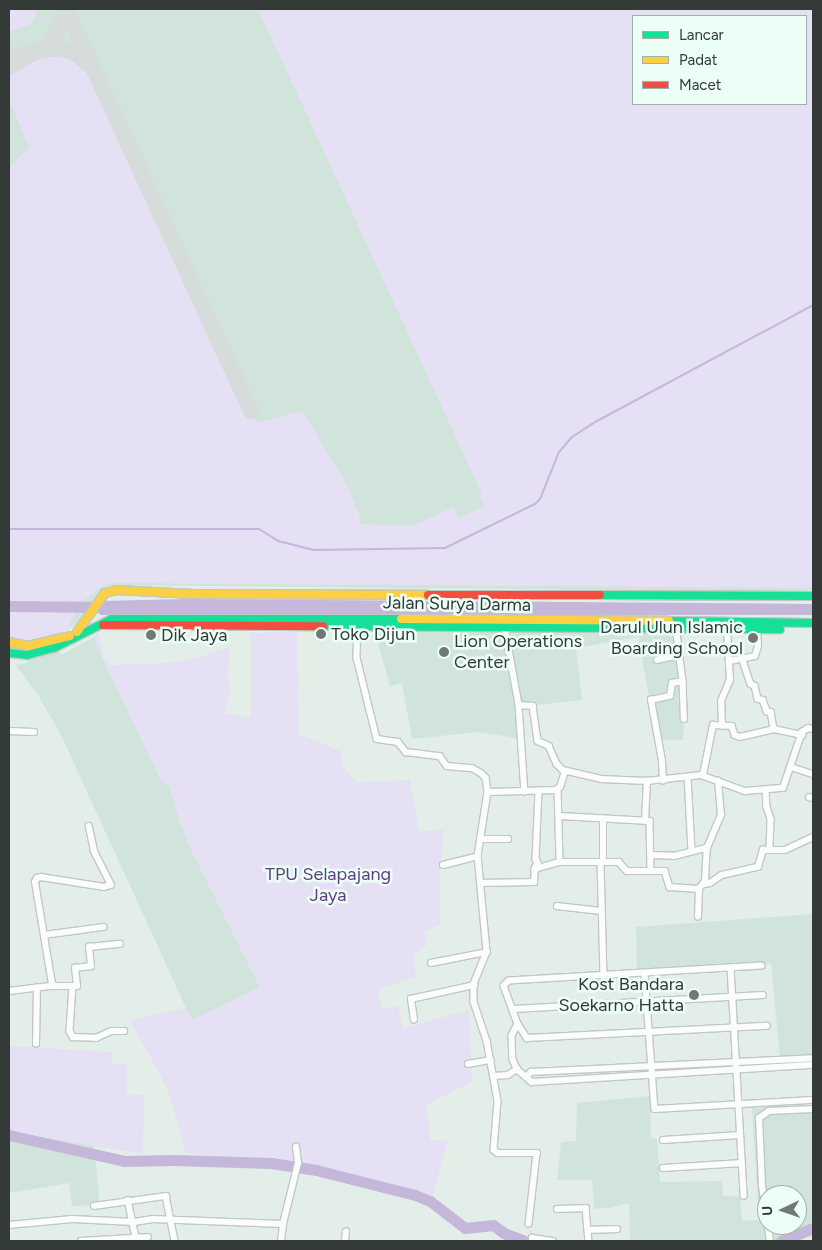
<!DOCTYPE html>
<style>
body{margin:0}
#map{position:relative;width:822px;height:1250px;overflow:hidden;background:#e3eee9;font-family:Figtree,sans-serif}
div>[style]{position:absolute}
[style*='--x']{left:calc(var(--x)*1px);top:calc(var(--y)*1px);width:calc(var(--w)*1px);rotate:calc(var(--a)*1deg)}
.built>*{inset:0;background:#d0e4db}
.green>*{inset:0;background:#e5e0f3}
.water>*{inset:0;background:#c5b7da}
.stream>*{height:2px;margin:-1px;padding:0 1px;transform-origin:1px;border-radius:1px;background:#c5b7da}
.river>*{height:11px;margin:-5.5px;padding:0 5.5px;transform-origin:5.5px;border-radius:5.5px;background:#c5b7da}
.taxiway>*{height:16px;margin:-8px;padding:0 8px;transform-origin:8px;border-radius:8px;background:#d6dcda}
.roads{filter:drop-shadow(1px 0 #c0c8c5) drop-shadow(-1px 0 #c0c8c5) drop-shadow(0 1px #c0c8c5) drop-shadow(0 -1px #c0c8c5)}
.street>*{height:5.5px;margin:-2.75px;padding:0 2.75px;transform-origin:2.75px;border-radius:2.75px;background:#fbfcfc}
.fast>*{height:8px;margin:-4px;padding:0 4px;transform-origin:4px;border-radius:4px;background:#16e098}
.slow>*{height:8px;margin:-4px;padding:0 4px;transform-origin:4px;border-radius:4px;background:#ffcf43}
.jam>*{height:8px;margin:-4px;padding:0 4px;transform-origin:4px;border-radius:4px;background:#f24e42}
.dots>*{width:14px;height:14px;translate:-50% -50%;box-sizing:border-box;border:2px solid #ecfff7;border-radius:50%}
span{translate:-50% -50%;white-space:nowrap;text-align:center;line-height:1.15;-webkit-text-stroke:5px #ecfff7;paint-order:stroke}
.street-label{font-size:18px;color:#333a37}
.poi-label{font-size:18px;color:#333a37}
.right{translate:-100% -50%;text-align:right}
.left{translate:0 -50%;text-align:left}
.park-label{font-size:18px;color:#603d7f}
.frame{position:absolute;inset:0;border:10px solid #333a37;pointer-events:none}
.legend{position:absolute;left:632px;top:15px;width:175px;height:90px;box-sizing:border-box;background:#ecfff7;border:1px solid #a2b0aa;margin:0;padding:6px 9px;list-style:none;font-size:15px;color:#333a37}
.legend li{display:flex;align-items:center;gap:10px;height:25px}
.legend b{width:25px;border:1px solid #a2b0aa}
.north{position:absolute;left:757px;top:1185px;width:50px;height:50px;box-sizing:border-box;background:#ecfff7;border:1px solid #a2b0aa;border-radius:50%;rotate:267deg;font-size:14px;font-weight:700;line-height:20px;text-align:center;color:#333a37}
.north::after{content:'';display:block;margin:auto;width:18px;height:22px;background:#717975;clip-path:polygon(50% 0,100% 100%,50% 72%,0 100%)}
</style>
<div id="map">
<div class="built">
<i style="clip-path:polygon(evenodd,9px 9px,813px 9px,813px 592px,116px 585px,104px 587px,77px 624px,57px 635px,61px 655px,94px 637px,102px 657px,162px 782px,169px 784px,179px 819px,189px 845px,260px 987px,192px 1021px,61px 735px,38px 695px,16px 665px,27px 663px,23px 643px,9px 640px,9px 9px,633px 16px,806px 16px,806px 104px,633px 104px,633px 16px)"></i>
<i style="clip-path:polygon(374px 629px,682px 632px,685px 696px,683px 740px,657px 740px,638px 637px,576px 648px,582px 700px,519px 707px,520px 739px,478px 732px,412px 739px,402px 683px,390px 686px)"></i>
<i style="clip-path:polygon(813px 914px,813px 1067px,781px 1069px,771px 963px,637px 973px,636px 927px)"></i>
<i style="clip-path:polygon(evenodd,650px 1096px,651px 1138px,657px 1139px,660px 1182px,722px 1181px,723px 1196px,740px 1196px,742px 1221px,759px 1220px,752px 1108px,813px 1105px,813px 1229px,787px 1241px,630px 1241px,629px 1203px,608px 1208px,594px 1209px,592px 1180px,557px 1180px,561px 1142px,576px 1141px,577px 1103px,650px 1096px,767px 1195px,797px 1195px,797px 1225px,767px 1225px,767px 1195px)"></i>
<i style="clip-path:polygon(9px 1131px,94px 1146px,100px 1205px,72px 1206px,69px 1183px,9px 1193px)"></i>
</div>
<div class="green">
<i style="clip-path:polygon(9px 9px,36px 9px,37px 15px,31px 24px,11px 31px,9px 30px)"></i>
<i style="clip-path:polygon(evenodd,258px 9px,813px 9px,813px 588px,112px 583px,102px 586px,78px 605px,67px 630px,23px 642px,9px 640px,9px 168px,29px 147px,9px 100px,9px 67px,38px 51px,55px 48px,68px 50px,83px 58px,95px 73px,256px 423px,302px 411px,346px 483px,360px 516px,359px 524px,412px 526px,454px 507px,459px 518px,484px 506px,479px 495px,482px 494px,258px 9px,633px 16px,806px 16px,806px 104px,633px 104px,633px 16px)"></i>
<i style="clip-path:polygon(297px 632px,299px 734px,340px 751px,343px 766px,356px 782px,410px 780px,419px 831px,444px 830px,440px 870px,440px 925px,424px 931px,427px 945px,413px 955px,416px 977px,378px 989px,382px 1009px,398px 1006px,403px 1028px,469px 1010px,472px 1082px,427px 1104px,430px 1140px,448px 1141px,432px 1198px,375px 1179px,278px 1164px,186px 1153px,168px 1090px,130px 1020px,186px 1008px,192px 1020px,260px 987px,189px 845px,179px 819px,169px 785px,162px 782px,102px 657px,94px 637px,99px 633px,104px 659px,112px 665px,169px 663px,200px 657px,229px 647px,228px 677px,231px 688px,225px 713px,251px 718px,251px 633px)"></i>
<i style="clip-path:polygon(9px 1046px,112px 1052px,112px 1064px,127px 1064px,127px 1094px,144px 1095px,143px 1154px,9px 1131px)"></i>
</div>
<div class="water">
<i style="clip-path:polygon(185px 599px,813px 604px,813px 615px,100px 615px,98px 608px,103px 601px)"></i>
</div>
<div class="stream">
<i style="--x:9;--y:529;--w:250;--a:0"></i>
<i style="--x:259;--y:529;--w:22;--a:32"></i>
<i style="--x:278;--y:541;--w:37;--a:14"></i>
<i style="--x:314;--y:550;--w:131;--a:-0.9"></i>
<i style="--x:445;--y:548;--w:100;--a:-26.1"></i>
<i style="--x:535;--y:504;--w:7;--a:-45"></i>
<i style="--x:540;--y:499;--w:51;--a:-68"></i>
<i style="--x:559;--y:452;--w:20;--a:-49"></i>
<i style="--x:572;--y:437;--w:30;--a:-33"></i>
<i style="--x:597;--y:421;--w:245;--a:-28.2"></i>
</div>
<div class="river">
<i style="--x:9;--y:606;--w:96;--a:0.6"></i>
<i style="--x:9;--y:1135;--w:118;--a:12.7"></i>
<i style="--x:124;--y:1161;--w:50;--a:-1.1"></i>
<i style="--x:174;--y:1160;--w:97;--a:1.8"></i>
<i style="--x:271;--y:1163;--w:46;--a:8.8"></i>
<i style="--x:316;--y:1170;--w:102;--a:14.2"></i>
<i style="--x:415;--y:1195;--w:16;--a:22"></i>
<i style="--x:430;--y:1201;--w:44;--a:37.6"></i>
<i style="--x:465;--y:1228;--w:28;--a:-6"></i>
<i style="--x:493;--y:1225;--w:14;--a:36"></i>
<i style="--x:504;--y:1233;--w:22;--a:21"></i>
<i style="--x:781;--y:1241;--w:35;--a:-22"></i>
</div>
<div class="taxiway">
<i style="--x:66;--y:9;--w:443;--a:65.3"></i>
<i style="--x:9;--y:55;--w:14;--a:0"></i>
<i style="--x:23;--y:55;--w:26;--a:-13"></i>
<i style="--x:48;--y:49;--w:14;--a:0"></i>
<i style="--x:62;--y:49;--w:14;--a:17"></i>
<i style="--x:75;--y:53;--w:19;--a:39"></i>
<i style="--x:9;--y:67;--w:44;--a:-30.1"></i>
<i style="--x:47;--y:45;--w:21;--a:-55"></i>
<i style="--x:59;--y:28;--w:19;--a:-78"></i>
</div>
<div class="roads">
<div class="street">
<i style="--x:358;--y:626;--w:32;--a:92"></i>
<i style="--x:357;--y:658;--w:83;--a:76.1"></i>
<i style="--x:377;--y:739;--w:21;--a:8"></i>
<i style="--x:398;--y:742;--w:13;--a:51"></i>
<i style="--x:406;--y:752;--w:34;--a:7"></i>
<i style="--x:440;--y:756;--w:12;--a:55"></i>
<i style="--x:447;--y:766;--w:25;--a:5"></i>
<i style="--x:472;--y:768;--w:10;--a:29"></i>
<i style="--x:481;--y:773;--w:7;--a:45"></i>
<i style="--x:486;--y:778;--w:14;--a:82"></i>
<i style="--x:488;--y:792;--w:65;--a:98.9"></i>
<i style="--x:478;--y:856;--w:96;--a:84.6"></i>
<i style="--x:487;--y:952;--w:35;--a:112"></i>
<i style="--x:474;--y:985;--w:17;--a:90"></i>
<i style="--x:474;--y:1002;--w:41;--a:71.6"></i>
<i style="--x:487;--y:1041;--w:61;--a:79.6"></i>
<i style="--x:498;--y:1101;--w:49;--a:94.7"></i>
<i style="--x:494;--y:1150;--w:5;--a:37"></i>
<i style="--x:498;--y:1153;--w:39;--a:0"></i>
<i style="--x:537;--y:1153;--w:71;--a:96.4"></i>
<i style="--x:676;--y:626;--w:55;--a:82.7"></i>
<i style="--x:683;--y:681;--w:38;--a:88"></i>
<i style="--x:505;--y:627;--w:79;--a:79.8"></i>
<i style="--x:519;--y:705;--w:87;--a:86.1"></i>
<i style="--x:657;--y:660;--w:23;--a:-13"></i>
<i style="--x:743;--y:660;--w:25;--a:72"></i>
<i style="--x:751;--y:684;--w:4;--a:27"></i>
<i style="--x:755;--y:686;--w:13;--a:77"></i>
<i style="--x:758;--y:699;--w:5;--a:11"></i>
<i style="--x:763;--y:700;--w:12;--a:70"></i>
<i style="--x:767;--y:711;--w:4;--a:14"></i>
<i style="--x:771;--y:712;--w:17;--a:80"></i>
<i style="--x:730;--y:661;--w:25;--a:-11"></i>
<i style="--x:755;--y:656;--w:10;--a:-73"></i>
<i style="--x:758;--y:646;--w:17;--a:-93"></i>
<i style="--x:519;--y:705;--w:14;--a:4"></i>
<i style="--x:533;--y:706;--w:35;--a:82"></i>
<i style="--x:538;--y:741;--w:12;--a:24"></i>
<i style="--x:549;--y:746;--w:20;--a:66"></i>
<i style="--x:557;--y:764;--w:8;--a:45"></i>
<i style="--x:563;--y:770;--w:39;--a:13"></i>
<i style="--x:601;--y:779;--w:46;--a:2.5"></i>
<i style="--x:647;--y:781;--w:54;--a:-6.3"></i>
<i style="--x:701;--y:775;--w:47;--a:20"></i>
<i style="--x:745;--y:791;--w:38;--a:-5"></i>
<i style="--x:783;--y:788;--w:59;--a:-71.3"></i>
<i style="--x:802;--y:732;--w:7;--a:-34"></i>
<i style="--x:808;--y:728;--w:5;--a:11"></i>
<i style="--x:722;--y:726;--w:25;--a:-92"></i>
<i style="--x:721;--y:701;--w:23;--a:-67"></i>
<i style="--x:730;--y:680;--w:51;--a:-93.4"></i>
<i style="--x:9;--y:731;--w:25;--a:2"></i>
<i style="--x:791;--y:767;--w:23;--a:18"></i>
<i style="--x:703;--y:775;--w:51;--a:-78.7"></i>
<i style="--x:713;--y:725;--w:19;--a:3"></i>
<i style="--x:732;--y:726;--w:9;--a:72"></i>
<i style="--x:735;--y:735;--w:5;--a:22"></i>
<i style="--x:740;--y:737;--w:35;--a:-13"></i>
<i style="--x:774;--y:729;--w:29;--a:12"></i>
<i style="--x:688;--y:777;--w:74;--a:86.9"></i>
<i style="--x:663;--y:781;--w:20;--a:-93"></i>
<i style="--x:662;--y:761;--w:62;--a:-100.2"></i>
<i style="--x:651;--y:700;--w:19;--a:-12"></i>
<i style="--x:670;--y:696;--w:13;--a:-81"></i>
<i style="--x:672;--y:683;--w:11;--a:-10"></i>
<i style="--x:558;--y:789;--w:73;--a:88.4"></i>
<i style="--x:766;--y:790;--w:17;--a:87"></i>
<i style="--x:767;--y:807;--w:13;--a:72"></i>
<i style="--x:771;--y:819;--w:31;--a:92"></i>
<i style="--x:539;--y:791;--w:68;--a:92.5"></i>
<i style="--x:536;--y:859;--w:4;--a:63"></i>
<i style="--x:538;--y:863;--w:7;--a:117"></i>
<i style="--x:535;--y:869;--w:26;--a:-16"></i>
<i style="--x:560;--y:862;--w:59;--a:0"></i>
<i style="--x:619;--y:862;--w:12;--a:48"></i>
<i style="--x:627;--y:871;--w:38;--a:0"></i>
<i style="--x:665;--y:871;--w:17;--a:73"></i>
<i style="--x:670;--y:887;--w:29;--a:4"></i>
<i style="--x:699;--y:889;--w:10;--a:-53"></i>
<i style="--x:705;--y:881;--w:33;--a:-87"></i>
<i style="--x:707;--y:848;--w:36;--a:-67"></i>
<i style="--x:721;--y:815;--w:34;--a:-95"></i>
<i style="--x:488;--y:792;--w:68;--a:-1.7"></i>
<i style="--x:556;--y:790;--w:5;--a:-37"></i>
<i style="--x:560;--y:787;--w:16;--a:-72"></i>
<i style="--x:809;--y:797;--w:4;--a:14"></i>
<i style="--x:560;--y:816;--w:90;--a:3.2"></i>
<i style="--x:650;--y:821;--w:50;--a:88.9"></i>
<i style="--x:645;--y:821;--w:40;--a:-87.1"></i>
<i style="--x:480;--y:839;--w:28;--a:0"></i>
<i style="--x:651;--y:855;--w:23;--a:2"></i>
<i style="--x:674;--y:856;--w:34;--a:-14"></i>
<i style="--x:601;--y:862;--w:114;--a:88.5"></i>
<i style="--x:603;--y:862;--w:43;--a:-90"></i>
<i style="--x:443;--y:865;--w:36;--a:-14"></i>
<i style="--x:480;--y:883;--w:54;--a:-1.1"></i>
<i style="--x:534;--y:882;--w:13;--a:-86"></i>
<i style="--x:704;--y:884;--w:6;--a:-9"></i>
<i style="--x:710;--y:883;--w:14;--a:-34"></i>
<i style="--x:722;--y:875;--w:37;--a:-13"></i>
<i style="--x:758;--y:867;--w:18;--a:-74"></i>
<i style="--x:763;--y:850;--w:22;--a:0"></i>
<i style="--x:785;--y:850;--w:31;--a:-25"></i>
<i style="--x:557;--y:906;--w:44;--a:6.5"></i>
<i style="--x:698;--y:917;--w:28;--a:-88"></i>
<i style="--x:44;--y:935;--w:60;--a:-7.7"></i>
<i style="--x:431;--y:963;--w:57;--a:-11.1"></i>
<i style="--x:762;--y:966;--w:253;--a:176.6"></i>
<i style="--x:509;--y:981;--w:7;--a:135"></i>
<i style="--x:504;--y:986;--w:40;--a:69.8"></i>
<i style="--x:518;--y:1024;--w:17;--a:57"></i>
<i style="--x:527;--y:1038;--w:240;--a:-2.9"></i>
<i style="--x:731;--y:968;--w:228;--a:86.7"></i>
<i style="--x:645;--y:974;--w:135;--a:85.8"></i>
<i style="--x:655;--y:1109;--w:158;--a:-3.3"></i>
<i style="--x:50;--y:986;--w:27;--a:0"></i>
<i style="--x:77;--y:986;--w:18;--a:-96"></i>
<i style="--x:75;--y:968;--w:16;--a:-7"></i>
<i style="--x:91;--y:966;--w:19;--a:-96"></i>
<i style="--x:89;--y:947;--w:31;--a:-6"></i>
<i style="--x:73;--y:986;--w:45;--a:93.8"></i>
<i style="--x:70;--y:1031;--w:7;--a:63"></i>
<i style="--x:73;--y:1037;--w:23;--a:2"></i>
<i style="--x:96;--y:1038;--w:17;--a:-24"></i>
<i style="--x:112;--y:1031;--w:12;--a:0"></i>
<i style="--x:9;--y:991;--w:41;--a:-7"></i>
<i style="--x:50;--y:986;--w:3;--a:-45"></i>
<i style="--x:52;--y:984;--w:103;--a:-99.5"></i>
<i style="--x:35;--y:882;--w:4;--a:-63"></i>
<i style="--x:37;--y:878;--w:4;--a:-14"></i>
<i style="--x:41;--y:877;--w:64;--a:9"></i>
<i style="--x:104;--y:887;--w:7;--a:-16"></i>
<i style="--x:111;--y:885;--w:38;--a:-117"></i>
<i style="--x:94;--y:851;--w:25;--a:-102"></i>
<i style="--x:514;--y:1009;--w:249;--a:-3.2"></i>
<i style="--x:414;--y:1020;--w:21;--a:-98"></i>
<i style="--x:411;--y:999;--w:65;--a:-12.5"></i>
<i style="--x:518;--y:1024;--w:13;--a:117"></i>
<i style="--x:512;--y:1036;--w:23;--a:88"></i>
<i style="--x:513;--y:1059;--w:11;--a:68"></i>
<i style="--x:517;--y:1069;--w:20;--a:41"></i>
<i style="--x:532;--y:1082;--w:282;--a:-3.5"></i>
<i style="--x:36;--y:1044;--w:56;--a:-89"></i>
<i style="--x:468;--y:1064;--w:23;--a:-10"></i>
<i style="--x:494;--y:1076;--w:14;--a:-4"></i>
<i style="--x:508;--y:1075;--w:11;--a:-34"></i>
<i style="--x:526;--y:1077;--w:7;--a:-45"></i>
<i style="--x:531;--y:1072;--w:282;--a:-2.8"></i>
<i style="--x:663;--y:1140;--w:77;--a:-3.7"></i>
<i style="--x:663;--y:1168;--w:79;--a:-3.6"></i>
<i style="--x:128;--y:1200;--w:39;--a:78"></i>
<i style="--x:94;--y:1206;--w:73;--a:-7.9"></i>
<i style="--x:166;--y:1196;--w:46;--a:78.7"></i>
<i style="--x:557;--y:1209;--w:29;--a:-2"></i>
<i style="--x:586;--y:1208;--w:33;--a:85"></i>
<i style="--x:9;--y:1225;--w:63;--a:-5.4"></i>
<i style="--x:72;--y:1219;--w:62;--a:2.8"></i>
<i style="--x:134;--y:1222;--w:19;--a:-9"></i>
<i style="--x:153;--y:1219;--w:130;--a:2.2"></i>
<i style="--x:588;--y:1230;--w:29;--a:-2"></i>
<i style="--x:81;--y:1241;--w:67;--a:-3.4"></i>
<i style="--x:281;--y:1241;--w:17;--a:-83"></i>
<i style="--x:283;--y:1224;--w:63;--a:-76.2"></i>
<i style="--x:298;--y:1163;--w:16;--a:-97"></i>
<i style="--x:345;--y:1241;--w:9;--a:-84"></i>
<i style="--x:532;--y:1241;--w:3;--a:-90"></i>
<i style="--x:532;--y:1238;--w:21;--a:8"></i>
<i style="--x:770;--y:1241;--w:56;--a:-98.3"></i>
<i style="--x:762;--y:1186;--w:68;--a:-92.5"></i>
<i style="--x:759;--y:1118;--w:12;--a:-35"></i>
<i style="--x:769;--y:1111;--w:44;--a:-2.6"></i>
</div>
<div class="fast">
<i style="--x:600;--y:595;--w:213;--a:0.3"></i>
<i style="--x:669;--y:621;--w:144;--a:0.8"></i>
<i style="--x:323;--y:626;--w:457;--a:0.4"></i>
<i style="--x:9;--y:653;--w:18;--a:6"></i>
<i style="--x:27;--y:655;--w:28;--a:-15"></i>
<i style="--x:54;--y:648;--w:65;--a:-26.6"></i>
<i style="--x:112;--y:619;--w:289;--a:0"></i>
</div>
<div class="slow">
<i style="--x:401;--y:619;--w:268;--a:0.4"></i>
<i style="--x:77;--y:632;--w:48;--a:-54.3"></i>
<i style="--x:105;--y:593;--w:12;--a:-14"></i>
<i style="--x:117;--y:590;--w:76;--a:3"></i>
<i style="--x:193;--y:594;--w:235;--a:0.2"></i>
<i style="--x:9;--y:642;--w:19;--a:12"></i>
<i style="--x:28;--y:646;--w:43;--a:-13.4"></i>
</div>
<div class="jam">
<i style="--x:428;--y:595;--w:172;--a:0"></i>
<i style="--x:103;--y:625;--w:220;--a:0.3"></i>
</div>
</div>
<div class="dots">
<i style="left:321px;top:634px;background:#717975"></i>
<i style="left:151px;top:635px;background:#717975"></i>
<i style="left:753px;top:638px;background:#717975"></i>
<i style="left:444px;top:652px;background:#717975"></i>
<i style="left:694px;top:995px;background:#717975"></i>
</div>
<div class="street-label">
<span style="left:457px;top:604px;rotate:1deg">Jalan Surya Darma</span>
</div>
<div class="poi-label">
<span class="right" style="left:743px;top:638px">Darul Ulun Islamic<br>Boarding School</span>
<span class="left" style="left:331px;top:634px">Toko Dijun</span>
<span class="left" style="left:161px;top:635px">Dik Jaya</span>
<span class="left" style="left:454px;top:652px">Lion Operations<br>Center</span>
<span class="right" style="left:684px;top:995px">Kost Bandara<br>Soekarno Hatta</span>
</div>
<div class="park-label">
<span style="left:328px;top:885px">TPU Selapajang<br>Jaya</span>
</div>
<div class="frame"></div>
<ul class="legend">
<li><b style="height:6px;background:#16e098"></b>Lancar</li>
<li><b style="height:6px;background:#ffcf43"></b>Padat</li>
<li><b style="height:6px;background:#f24e42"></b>Macet</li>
</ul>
<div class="north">U</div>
</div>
